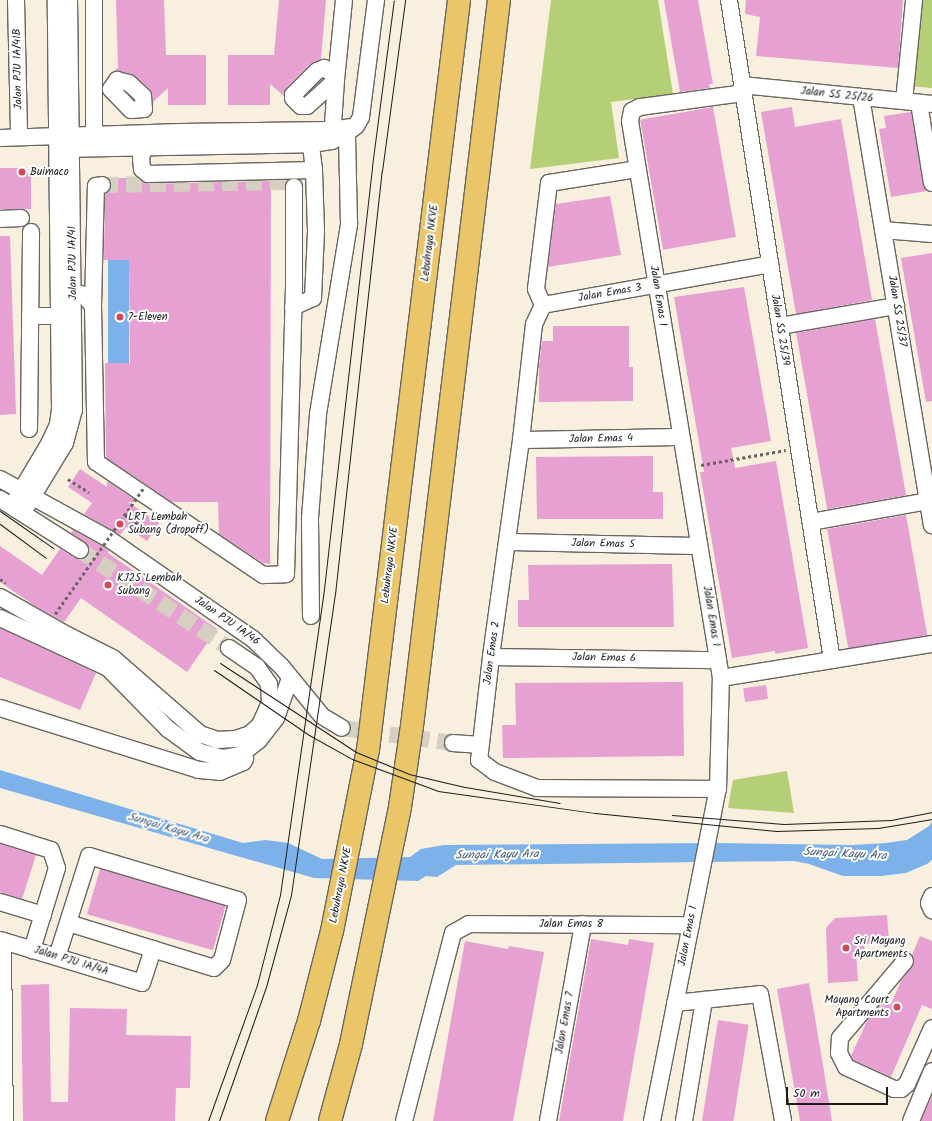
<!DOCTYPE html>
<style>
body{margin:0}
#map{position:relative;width:932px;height:1121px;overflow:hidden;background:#f8efdf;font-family:Kalam,sans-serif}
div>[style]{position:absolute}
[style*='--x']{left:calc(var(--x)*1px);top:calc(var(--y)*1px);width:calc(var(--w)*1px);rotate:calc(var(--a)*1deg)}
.green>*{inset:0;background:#b4cf75}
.water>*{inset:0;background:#7cb1ea;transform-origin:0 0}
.building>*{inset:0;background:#e6a0d2;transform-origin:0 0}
.minor-tunnel>*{height:16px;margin-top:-8px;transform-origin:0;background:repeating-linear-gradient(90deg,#d7cfc2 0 16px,transparent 0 24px)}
.path>*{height:2.5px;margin-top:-1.25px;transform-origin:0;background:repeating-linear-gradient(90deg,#696660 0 3px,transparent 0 6px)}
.roads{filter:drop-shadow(1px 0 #696660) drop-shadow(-1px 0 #696660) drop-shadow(0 1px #696660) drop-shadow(0 -1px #696660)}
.minor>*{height:16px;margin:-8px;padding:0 8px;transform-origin:8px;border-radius:8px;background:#fff}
.highway>*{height:22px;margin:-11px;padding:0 11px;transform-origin:11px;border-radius:11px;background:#eac669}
.tram>*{height:1px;margin:-0.5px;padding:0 0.5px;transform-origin:0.5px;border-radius:0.5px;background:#1c1c1c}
.path-bridge>*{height:2.5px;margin-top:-1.25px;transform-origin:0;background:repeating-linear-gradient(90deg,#696660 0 3px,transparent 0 6px)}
.dots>*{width:11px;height:11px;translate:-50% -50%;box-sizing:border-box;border:2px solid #fff;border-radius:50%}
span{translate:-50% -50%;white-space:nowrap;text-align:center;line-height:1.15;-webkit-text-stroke:4px #fff;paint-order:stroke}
.street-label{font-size:11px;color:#1c1c1c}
.poi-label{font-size:11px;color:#1c1c1c}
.left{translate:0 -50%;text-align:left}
.right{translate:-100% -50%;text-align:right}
.water-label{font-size:12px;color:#475f79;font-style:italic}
.scale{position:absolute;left:786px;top:1087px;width:102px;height:18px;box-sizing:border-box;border:2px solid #1c1c1c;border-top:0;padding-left:5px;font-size:12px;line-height:14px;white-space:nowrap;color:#1c1c1c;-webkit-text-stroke:3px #fff;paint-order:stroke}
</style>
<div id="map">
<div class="green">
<i style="clip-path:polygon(551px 0,658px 0,673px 94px,611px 102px,619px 158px,530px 169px)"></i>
<i style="clip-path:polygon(918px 0,932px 0,932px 88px,909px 86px)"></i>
<i style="clip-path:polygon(787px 771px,794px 813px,728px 808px,733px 780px)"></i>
</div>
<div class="water">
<i style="left:108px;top:260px;width:21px;height:103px"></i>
<i style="clip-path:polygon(0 770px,243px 843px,266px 840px,288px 843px,322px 859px,410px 857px,421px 849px,444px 845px,717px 843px,853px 845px,886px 843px,907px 840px,929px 826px,932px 822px,932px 860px,927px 864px,906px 873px,881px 876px,843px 876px,809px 864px,794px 861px,456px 865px,437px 877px,426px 876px,418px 881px,314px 878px,0 788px)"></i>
</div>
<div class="building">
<i style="clip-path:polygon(116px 0,164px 0,166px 55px,206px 55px,206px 105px,168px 105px,168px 88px,153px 102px,150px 89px,135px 76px,114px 71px,118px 68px)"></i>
<i style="clip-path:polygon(279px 0,326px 0,321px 59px,310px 64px,286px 88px,284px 96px,270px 84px,270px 105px,228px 105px,228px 55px,274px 55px)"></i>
<i style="clip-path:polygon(664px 0,698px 0,713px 84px,709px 84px,710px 88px,680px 92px)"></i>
<i style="clip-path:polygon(746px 0,903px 0,898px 68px,756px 56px,760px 17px,745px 14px)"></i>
<i style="left:713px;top:107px;width:132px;height:74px;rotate:80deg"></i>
<i style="clip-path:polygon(792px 107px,795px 127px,841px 119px,872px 300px,796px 314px,761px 112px)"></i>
<i style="clip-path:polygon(911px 112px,923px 185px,927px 191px,891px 197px,879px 129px,886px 128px,884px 116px)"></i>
<i style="clip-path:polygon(0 168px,22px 168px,31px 176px,31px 209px,0 209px)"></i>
<i style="clip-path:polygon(108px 178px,137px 178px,148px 184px,271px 181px,270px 564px,263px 563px,219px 534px,218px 502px,172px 502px,106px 458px,105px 363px,130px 363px,129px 260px,104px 260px,105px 194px,111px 189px,111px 184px)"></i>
<i style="clip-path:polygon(610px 196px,621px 255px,548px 267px,556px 204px)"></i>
<i style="clip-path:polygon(0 236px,10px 236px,16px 414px,0 415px)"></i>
<i style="clip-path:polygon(932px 253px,932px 401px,926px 402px,901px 258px)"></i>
<i style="clip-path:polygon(744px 287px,771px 441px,731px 448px,735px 468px,776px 461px,808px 648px,775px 654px,775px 651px,732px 658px,700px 472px,704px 472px,674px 297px)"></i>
<i style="left:875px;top:319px;width:179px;height:80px;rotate:80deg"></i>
<i style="clip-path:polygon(553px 326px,629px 326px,629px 367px,633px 367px,633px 401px,539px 402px,539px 367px,542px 341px,553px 341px)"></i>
<i style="clip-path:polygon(653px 456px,653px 492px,663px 492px,663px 519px,537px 519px,536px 457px)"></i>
<i style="clip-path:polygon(80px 469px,107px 487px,107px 481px,138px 502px,128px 502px,159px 523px,147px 541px,126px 527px,120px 535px,84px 514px,92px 503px,68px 487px)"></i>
<i style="left:906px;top:515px;width:122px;height:80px;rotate:80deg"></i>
<i style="clip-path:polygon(73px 530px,104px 547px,109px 551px,108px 553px,217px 629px,187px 672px,81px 598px,64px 622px,35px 606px,0 582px,0 546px,42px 575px,60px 549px,75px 558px,85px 558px,88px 555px,89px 546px,71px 533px)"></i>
<i style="clip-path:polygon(672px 564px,674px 627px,518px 627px,518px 600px,529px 600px,528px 565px)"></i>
<i style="clip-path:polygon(0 628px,96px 673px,80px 710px,0 677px)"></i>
<i style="clip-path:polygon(683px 682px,684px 756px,503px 758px,502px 725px,516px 725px,515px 683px)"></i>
<i style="left:766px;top:685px;width:14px;height:23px;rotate:82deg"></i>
<i style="clip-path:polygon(0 844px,36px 855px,22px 899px,0 892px)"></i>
<i style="left:100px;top:869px;width:131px;height:47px;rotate:16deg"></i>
<i style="clip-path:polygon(887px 915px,889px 942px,864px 944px,865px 953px,856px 953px,858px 981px,828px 983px,826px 928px,835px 918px)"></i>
<i style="clip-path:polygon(920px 936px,932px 941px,932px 1009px,922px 1005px,891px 1077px,853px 1060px,851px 1056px,867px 1021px,884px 1001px,891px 1004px,901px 981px,912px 967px,914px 962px,912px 955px)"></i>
<i style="clip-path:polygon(591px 939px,628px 945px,629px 939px,654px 943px,623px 1121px,559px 1121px)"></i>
<i style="clip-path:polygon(465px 941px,508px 949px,509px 946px,544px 952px,513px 1121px,433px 1121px)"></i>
<i style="clip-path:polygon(809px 983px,821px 1053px,832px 1121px,800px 1121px,777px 989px)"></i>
<i style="clip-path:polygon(49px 984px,51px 1102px,68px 1102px,70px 1008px,127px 1009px,126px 1035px,191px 1036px,190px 1088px,176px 1088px,175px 1121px,23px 1121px,21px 985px)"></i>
<i style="left:718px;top:1020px;width:31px;height:102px;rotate:9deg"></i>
<i style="clip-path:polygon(932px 1096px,932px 1121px,921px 1121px)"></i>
</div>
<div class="minor-tunnel">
<i style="--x:102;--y:185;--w:192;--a:-0.9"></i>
<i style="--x:294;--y:182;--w:5;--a:90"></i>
<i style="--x:80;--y:550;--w:178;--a:33.3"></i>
<i style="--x:342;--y:728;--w:112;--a:7.7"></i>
</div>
<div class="path">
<i style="--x:701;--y:465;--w:86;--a:-10"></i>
<i style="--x:68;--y:479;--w:25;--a:32"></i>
<i style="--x:134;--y:523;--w:7;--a:16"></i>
<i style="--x:0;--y:579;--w:7;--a:34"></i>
</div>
<div class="roads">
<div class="minor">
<i style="--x:16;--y:0;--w:137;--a:88.7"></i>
<i style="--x:729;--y:0;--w:668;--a:81.13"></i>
<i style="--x:117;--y:80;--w:12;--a:14"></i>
<i style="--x:129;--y:83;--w:19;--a:43"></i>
<i style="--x:143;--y:96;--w:13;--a:86"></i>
<i style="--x:144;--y:109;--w:13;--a:176"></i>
<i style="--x:131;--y:110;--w:29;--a:-134"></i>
<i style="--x:111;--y:89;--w:11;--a:-56"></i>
<i style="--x:336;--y:80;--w:39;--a:138"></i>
<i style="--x:307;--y:106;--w:6;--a:180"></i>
<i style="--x:301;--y:106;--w:11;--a:-135"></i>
<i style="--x:293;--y:98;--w:3;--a:-90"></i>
<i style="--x:293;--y:95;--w:34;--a:-45"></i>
<i style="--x:317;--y:71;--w:8;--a:-23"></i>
<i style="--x:324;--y:68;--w:14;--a:34"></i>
<i style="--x:742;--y:85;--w:191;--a:5.7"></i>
<i style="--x:861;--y:97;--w:434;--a:80.6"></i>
<i style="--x:904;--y:101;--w:101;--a:-84.3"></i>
<i style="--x:919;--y:103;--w:81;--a:80.8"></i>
<i style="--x:0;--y:138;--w:180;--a:-1.9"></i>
<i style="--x:180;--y:132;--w:152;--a:-0.8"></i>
<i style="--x:332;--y:130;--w:18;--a:-9"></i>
<i style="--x:332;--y:139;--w:59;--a:-86.1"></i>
<i style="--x:336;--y:80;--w:80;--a:-84.3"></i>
<i style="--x:94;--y:145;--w:145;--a:-90"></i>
<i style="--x:144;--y:147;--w:11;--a:105"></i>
<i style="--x:141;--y:158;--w:11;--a:85"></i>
<i style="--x:142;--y:169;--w:8;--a:40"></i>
<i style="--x:148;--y:174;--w:166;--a:-1.4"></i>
<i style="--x:60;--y:149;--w:251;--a:-1.1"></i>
<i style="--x:311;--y:144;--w:21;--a:-8"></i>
<i style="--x:332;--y:141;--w:17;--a:-28"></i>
<i style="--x:347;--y:133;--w:11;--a:-38"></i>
<i style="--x:356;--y:126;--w:10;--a:-61"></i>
<i style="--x:361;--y:117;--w:118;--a:-82.7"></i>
<i style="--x:0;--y:219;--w:21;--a:-3"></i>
<i style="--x:883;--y:230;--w:49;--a:4.7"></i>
<i style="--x:73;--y:292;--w:11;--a:15"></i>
<i style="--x:84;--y:295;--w:14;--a:51"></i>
<i style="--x:93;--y:306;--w:156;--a:88.9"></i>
<i style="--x:96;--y:462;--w:202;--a:34.1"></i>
<i style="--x:263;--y:575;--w:23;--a:-2"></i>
<i style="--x:286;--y:574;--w:290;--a:-88.4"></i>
<i style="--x:294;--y:284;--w:97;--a:-90"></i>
<i style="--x:543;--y:305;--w:21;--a:115"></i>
<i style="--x:534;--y:324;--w:117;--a:96.4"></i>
<i style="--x:521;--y:440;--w:219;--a:97.9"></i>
<i style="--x:491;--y:657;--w:104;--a:96.6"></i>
<i style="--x:479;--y:760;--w:20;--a:37"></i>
<i style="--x:495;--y:772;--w:45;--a:20.9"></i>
<i style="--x:537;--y:788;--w:181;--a:0.3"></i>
<i style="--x:543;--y:305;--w:231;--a:-10.2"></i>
<i style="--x:543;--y:305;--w:17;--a:-114"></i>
<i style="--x:536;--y:289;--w:107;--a:-83"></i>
<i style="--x:549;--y:183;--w:89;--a:-9"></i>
<i style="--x:93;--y:306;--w:120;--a:-88.6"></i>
<i style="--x:96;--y:186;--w:6;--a:-9"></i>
<i style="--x:293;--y:307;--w:22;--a:-24"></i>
<i style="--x:313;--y:298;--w:67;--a:-87.4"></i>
<i style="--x:316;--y:231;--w:61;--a:-91.9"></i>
<i style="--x:314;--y:170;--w:26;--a:-97"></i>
<i style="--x:30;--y:316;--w:28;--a:0"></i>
<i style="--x:780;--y:326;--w:118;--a:-9.8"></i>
<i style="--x:29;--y:429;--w:197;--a:-89.4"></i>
<i style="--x:521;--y:440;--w:160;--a:-1.1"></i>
<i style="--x:0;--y:479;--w:124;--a:28.8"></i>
<i style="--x:109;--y:539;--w:175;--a:34.8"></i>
<i style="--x:253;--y:639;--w:40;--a:44"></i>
<i style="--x:282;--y:667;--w:63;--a:50.8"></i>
<i style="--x:322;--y:716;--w:23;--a:31"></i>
<i style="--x:0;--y:499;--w:95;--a:32.5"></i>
<i style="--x:12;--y:506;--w:72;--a:-59.2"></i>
<i style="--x:49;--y:444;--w:21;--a:-65"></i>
<i style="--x:58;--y:425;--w:16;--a:-83"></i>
<i style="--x:60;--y:409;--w:409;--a:-90.6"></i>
<i style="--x:23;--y:512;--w:81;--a:-58.7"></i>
<i style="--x:65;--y:443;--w:34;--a:-75"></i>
<i style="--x:74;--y:410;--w:410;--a:-90.7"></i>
<i style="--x:811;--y:522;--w:119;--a:-10.2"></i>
<i style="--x:507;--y:542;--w:192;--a:1.2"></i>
<i style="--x:0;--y:597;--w:77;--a:29.6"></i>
<i style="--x:67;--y:635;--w:51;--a:26.6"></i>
<i style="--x:113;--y:658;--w:116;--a:41.1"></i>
<i style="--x:200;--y:734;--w:18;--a:19"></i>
<i style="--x:217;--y:740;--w:18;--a:-3"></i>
<i style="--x:235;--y:739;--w:16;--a:-18"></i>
<i style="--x:250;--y:734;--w:13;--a:-42"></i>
<i style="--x:260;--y:725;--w:24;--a:-66"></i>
<i style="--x:270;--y:703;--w:19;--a:-93"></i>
<i style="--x:269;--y:684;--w:21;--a:-125"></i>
<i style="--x:257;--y:667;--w:34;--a:-146"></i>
<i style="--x:311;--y:616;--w:98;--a:-90.6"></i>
<i style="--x:310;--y:518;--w:104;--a:-85.6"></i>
<i style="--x:318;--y:414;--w:193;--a:-80.7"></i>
<i style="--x:349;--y:224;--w:91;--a:-91.3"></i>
<i style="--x:0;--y:618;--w:119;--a:24.8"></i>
<i style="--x:108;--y:668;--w:86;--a:45.5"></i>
<i style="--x:168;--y:729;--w:39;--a:36"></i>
<i style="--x:200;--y:752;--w:24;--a:15"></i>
<i style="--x:223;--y:758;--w:17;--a:-10"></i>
<i style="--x:240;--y:755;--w:24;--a:-38"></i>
<i style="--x:259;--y:740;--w:28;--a:-52"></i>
<i style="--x:276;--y:718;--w:42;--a:-70.7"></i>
<i style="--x:491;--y:657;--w:227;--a:0.8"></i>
<i style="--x:721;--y:678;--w:214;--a:-9.2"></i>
<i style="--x:0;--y:708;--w:208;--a:17.3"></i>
<i style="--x:199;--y:770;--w:21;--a:5"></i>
<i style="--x:220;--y:772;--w:25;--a:-23"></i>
<i style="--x:243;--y:762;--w:4;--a:-56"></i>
<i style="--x:453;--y:743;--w:27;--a:4"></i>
<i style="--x:0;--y:834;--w:53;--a:17.4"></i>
<i style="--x:51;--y:850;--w:19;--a:72"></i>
<i style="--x:57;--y:868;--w:86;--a:107"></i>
<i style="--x:932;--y:896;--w:8;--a:113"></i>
<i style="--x:929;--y:903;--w:8;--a:67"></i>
<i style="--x:0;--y:902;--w:45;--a:16.8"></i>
<i style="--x:0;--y:940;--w:148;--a:16.8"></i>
<i style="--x:142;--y:983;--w:36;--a:-72"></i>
<i style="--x:3;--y:941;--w:180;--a:89.4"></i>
<i style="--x:57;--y:957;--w:106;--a:-72.4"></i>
<i style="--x:89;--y:856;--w:155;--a:16.5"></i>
<i style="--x:238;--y:900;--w:62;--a:104.9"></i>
<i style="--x:222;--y:960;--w:11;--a:135"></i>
<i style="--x:214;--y:968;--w:152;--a:-162.8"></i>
<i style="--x:905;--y:961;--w:101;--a:130.2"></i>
<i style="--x:840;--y:1038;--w:15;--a:94"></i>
<i style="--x:839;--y:1053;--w:16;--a:63"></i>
<i style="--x:846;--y:1067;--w:53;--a:24.6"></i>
<i style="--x:894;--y:1089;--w:7;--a:0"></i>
<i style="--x:901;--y:1089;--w:8;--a:-40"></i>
<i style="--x:907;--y:1084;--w:61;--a:-65.9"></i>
<i style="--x:675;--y:1003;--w:85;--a:-6"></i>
<i style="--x:760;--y:994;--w:129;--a:79.7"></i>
<i style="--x:404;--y:1121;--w:194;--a:-75.4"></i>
<i style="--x:453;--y:933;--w:18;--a:-29"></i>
<i style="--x:469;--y:924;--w:222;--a:0.3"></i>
<i style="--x:548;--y:1121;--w:200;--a:-79.9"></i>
<i style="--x:652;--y:1121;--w:338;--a:-78.8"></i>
<i style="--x:718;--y:789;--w:111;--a:-88.5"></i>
<i style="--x:721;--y:678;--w:564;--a:-99.28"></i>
<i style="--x:630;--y:121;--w:10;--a:-79"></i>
<i style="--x:632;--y:111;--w:9;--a:-27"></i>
<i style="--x:640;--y:107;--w:105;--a:-7.7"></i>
<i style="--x:684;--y:1121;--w:123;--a:-80.6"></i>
<i style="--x:911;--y:1121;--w:54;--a:-67.2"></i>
</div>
<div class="highway">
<i style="--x:277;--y:1121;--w:105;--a:-72.3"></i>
<i style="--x:309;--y:1021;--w:93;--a:-75.7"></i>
<i style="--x:332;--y:931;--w:185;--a:-78.8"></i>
<i style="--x:368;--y:750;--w:756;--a:-83.08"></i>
<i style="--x:330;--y:1121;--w:80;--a:-74.7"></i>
<i style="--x:351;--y:1044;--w:242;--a:-78.3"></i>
<i style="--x:400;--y:807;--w:82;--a:-81.6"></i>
<i style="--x:412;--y:726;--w:731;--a:-83.17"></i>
</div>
</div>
<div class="tram">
<i style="--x:0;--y:511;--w:65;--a:34.9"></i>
<i style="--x:0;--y:524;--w:57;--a:36.5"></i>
<i style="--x:220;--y:663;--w:163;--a:33.2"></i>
<i style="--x:356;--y:752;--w:57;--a:22.5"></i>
<i style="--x:409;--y:774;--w:57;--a:13.1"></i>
<i style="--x:465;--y:787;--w:96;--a:9.6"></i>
<i style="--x:214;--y:670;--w:115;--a:34.4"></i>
<i style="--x:309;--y:735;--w:49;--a:29.2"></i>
<i style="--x:352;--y:759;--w:92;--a:20.4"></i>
<i style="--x:438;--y:791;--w:159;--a:8"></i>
<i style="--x:595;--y:813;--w:182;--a:5.7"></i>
<i style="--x:776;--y:831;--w:102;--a:-1.7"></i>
<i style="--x:878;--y:828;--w:55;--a:-9.5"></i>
<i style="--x:672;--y:815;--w:112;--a:4.6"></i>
<i style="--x:784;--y:824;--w:107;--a:-2.1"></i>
<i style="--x:891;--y:820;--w:42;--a:-11"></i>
<i style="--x:208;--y:1121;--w:145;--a:-70.2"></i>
<i style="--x:257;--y:985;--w:93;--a:-75.7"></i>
<i style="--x:280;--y:895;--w:309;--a:-81.8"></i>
<i style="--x:324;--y:589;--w:426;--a:-83.5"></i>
<i style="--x:372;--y:166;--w:167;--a:-82.5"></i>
<i style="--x:219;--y:1121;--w:142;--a:-70.7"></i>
<i style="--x:266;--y:987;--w:95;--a:-74.8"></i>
<i style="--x:291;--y:895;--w:304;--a:-81.7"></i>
<i style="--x:335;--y:594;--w:426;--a:-83.7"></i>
<i style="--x:382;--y:171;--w:173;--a:-82.3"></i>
</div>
<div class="path-bridge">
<i style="--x:125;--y:515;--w:19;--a:32"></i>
<i style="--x:55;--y:614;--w:153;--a:-54.9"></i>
</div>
<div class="dots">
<i style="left:22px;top:172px;background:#d1495b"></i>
<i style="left:120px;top:317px;background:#d1495b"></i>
<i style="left:120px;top:524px;background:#d1495b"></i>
<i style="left:108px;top:585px;background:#d1495b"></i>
<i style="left:846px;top:948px;background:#d1495b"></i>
<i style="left:897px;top:1007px;background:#d1495b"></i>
</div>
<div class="street-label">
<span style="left:18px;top:69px;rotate:-91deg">Jalan PJU 1A/41B</span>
<span style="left:837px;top:95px;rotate:6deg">Jalan SS 25/26</span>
<span style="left:430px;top:243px;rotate:-83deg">Lebuhraya NKVE</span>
<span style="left:73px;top:263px;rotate:-91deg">Jalan PJU 1A/41</span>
<span style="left:610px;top:293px;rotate:-10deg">Jalan Emas 3</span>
<span style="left:658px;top:296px;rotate:81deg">Jalan Emas 1</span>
<span style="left:897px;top:311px;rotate:81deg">Jalan SS 25/37</span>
<span style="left:780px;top:330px;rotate:81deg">Jalan SS 25/39</span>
<span style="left:601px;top:439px;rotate:-1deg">Jalan Emas 4</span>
<span style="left:603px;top:544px;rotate:1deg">Jalan Emas 5</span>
<span style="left:390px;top:565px;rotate:-83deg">Lebuhraya NKVE</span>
<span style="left:711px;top:616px;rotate:81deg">Jalan Emas 1</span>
<span style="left:227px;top:621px;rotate:35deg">Jalan PJU 1A/46</span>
<span style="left:492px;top:653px;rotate:-82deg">Jalan Emas 2</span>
<span style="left:604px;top:658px;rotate:1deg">Jalan Emas 6</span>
<span style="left:341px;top:885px;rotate:-79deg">Lebuhraya NKVE</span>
<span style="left:571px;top:924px">Jalan Emas 8</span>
<span style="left:688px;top:936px;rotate:-79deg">Jalan Emas 1</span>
<span style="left:71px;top:961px;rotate:17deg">Jalan PJU 1A/4A</span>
<span style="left:565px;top:1023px;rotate:-80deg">Jalan Emas 7</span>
</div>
<div class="poi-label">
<span class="left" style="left:30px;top:172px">Buimaco</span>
<span class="left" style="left:128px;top:317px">7-Eleven</span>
<span class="left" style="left:128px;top:524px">LRT Lembah<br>Subang (dropoff)</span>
<span class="left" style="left:117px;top:585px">KJ25 Lembah<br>Subang</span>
<span class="left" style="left:854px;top:948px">Sri Mayang<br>Apartments</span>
<span class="right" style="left:889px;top:1007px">Mayang Court<br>Apartments</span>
</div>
<div class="water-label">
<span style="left:168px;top:828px;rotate:16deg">Sungai Kayu Ara</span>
<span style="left:845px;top:854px;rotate:3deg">Sungai Kayu Ara</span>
<span style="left:497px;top:855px;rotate:-1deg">Sungai Kayu Ara</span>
</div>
<div class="scale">50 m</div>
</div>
